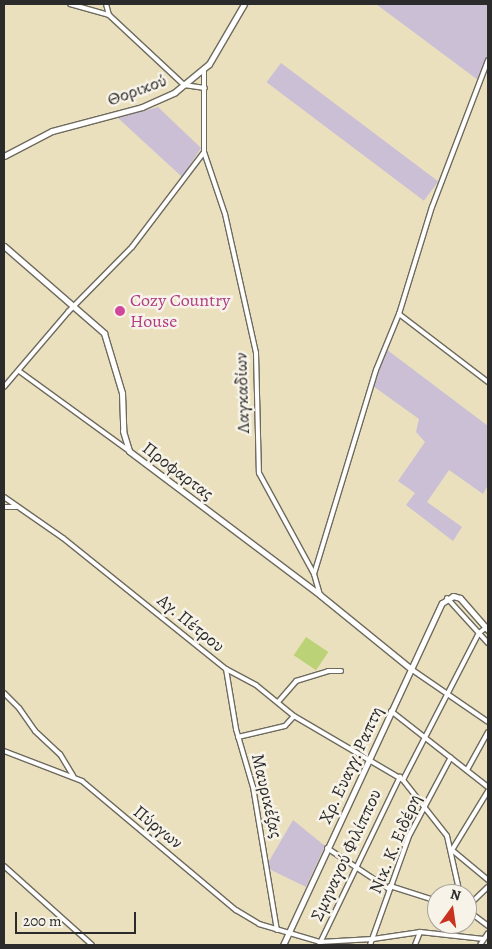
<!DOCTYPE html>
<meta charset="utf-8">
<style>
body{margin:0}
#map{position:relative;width:492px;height:949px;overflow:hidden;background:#eae0be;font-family:Alegreya,serif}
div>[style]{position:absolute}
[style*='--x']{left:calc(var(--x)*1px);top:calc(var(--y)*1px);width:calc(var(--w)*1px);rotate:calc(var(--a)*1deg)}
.industrial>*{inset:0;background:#cbbfd5;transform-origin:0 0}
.green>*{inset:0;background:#bbd277;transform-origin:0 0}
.roads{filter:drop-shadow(1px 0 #6e6a5e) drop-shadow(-1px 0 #6e6a5e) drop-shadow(0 1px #6e6a5e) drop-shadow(0 -1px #6e6a5e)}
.street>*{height:4px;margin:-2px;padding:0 2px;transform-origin:2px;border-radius:2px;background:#fff}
.secondary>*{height:5px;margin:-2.5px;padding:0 2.5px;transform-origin:2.5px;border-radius:2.5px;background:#fff}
.dots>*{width:14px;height:14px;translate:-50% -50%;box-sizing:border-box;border:2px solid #f7f3e8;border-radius:50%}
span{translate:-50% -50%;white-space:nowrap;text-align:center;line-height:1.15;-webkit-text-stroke:5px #f7f3e8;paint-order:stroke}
.street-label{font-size:18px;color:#2b2b2b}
.hotel-label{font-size:18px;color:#b23c85}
.left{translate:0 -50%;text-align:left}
.frame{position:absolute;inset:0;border:5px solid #2b2b2b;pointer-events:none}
.north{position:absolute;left:427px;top:884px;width:50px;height:50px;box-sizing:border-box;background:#f7f3e8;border:1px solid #a5a39c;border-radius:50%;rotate:14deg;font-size:14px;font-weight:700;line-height:20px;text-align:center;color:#2b2b2b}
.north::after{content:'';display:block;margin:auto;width:18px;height:22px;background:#c8321e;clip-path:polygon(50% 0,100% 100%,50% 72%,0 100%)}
.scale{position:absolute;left:15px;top:912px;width:121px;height:22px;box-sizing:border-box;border:2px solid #2b2b2b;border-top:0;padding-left:6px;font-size:15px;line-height:18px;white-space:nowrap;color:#2b2b2b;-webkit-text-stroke:4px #f7f3e8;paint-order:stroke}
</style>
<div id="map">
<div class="industrial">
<i style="clip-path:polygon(376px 4px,488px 4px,488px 56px,478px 80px)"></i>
<i style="left:281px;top:63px;width:197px;height:24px;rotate:37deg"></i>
<i style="clip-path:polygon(158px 107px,201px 148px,182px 177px,118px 118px)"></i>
<i style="clip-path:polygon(386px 349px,488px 426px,488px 485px,483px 494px,449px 470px,427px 502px,462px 527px,453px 541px,406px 505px,415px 493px,398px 481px,425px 442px,416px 432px,419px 419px,373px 386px)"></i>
<i style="clip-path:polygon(293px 820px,325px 846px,306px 887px,269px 869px,268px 863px)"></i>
</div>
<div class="green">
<i style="left:306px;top:637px;width:27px;height:22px;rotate:34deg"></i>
</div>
<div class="roads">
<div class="street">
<i style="--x:70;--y:4;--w:41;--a:15.8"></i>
<i style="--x:106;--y:4;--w:11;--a:75"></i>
<i style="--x:109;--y:15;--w:103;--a:43"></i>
<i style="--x:184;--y:85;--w:21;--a:8"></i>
<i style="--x:204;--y:152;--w:65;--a:71.3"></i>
<i style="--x:225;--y:214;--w:142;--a:77.4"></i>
<i style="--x:256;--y:353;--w:120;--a:88.6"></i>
<i style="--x:259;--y:473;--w:115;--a:61.4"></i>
<i style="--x:314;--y:574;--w:22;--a:74"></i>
<i style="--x:399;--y:314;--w:112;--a:37.4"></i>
<i style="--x:19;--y:371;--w:136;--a:36"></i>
<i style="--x:4;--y:387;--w:99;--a:-49.5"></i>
<i style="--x:68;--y:312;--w:91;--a:-45.4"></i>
<i style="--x:132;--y:247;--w:119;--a:-52.8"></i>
<i style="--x:204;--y:152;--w:83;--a:-90"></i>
<i style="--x:4;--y:497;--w:72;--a:34.8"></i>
<i style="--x:63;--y:538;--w:209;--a:38.8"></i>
<i style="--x:226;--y:669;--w:34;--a:28"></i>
<i style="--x:256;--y:685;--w:49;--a:39.2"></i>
<i style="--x:294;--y:716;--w:126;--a:30.4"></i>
<i style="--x:403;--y:780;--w:71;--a:51.8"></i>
<i style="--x:447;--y:836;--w:59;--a:77.4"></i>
<i style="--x:4;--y:507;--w:12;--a:0"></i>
<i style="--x:314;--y:574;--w:213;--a:-73.1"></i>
<i style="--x:376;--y:370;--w:61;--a:-67.7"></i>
<i style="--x:399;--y:314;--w:112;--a:-72.9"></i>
<i style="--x:432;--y:207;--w:157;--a:-69.1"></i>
<i style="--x:447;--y:598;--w:61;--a:47.7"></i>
<i style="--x:226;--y:669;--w:61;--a:80.5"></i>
<i style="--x:236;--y:729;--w:60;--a:73.7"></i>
<i style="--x:253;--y:787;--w:145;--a:80.5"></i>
<i style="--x:411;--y:669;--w:93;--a:34.5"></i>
<i style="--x:4;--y:693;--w:21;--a:45"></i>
<i style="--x:19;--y:708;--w:28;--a:55"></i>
<i style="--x:35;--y:731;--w:34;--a:43"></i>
<i style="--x:60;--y:754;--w:26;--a:59"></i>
<i style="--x:278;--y:702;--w:28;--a:-49"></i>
<i style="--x:296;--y:681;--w:34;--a:-17"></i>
<i style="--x:328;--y:671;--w:13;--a:0"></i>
<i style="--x:391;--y:711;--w:123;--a:38.1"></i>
<i style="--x:238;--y:737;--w:48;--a:-13.2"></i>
<i style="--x:285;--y:726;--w:13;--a:-48"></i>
<i style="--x:4;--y:751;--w:84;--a:21"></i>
<i style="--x:82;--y:781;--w:201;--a:40"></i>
<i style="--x:236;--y:910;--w:27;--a:31"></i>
<i style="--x:259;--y:924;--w:64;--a:16.4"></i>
<i style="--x:320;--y:942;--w:53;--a:-3.2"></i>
<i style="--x:373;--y:939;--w:48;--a:-8.5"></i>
<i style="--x:420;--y:932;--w:64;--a:6.2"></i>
<i style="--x:467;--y:770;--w:43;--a:-61.1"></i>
<i style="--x:403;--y:780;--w:165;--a:-62.7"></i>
<i style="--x:479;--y:633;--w:11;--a:-38"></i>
<i style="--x:488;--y:791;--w:69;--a:121.4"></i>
<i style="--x:452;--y:850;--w:47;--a:39.8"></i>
<i style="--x:327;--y:848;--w:74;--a:33.5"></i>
<i style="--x:4;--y:866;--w:118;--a:41.9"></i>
<i style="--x:390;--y:886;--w:49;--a:17.7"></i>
<i style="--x:467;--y:907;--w:29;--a:-44"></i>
<i style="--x:467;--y:910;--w:26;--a:37"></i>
<i style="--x:319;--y:945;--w:187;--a:-64.3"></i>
<i style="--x:370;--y:945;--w:116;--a:-70.3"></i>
<i style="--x:409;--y:836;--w:89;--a:-62"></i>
<i style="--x:415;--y:945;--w:14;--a:-69"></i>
<i style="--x:480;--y:945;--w:14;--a:-56"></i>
</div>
<div class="secondary">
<i style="--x:4;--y:156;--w:54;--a:-27.5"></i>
<i style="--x:52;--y:131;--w:93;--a:-14.9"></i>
<i style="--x:142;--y:107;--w:36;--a:-24"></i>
<i style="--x:175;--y:92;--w:44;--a:-39.5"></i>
<i style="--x:209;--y:64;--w:69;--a:-59.7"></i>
<i style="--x:4;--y:246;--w:133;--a:41"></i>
<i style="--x:104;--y:333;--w:63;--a:73.3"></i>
<i style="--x:122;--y:393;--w:38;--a:88"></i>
<i style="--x:123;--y:431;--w:21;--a:73"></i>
<i style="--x:129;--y:451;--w:239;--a:37"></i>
<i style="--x:320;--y:595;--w:117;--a:39.1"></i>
<i style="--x:283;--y:945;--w:377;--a:-65.1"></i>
<i style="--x:442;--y:603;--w:13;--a:-32"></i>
<i style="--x:453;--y:596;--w:7;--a:16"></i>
<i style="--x:460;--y:598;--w:43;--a:48.8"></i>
</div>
</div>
<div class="dots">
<i style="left:120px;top:311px;background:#d1479c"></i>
</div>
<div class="street-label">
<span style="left:137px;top:90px;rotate:-20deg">Θορικού</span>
<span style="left:242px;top:393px;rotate:-92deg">Λαγκαδίων</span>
<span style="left:178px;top:471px;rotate:37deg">Προφαρτας</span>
<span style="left:191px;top:623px;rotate:39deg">Αγ. Πέτρου</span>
<span style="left:351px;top:765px;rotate:-65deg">Χρ. Ευαγγ. Ραπτη</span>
<span style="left:267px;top:796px;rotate:77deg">Μαυρικέζας</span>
<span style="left:158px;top:827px;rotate:39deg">Πύργων</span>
<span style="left:395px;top:844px;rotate:-67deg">Νικ. Κ. Ειδέρη</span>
<span style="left:346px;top:855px;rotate:-65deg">Σμηναγού Φιλίππου</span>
</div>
<div class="hotel-label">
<span class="left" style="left:130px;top:311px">Cozy Country<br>House</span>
</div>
<div class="frame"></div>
<div class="north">N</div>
<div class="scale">200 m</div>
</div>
